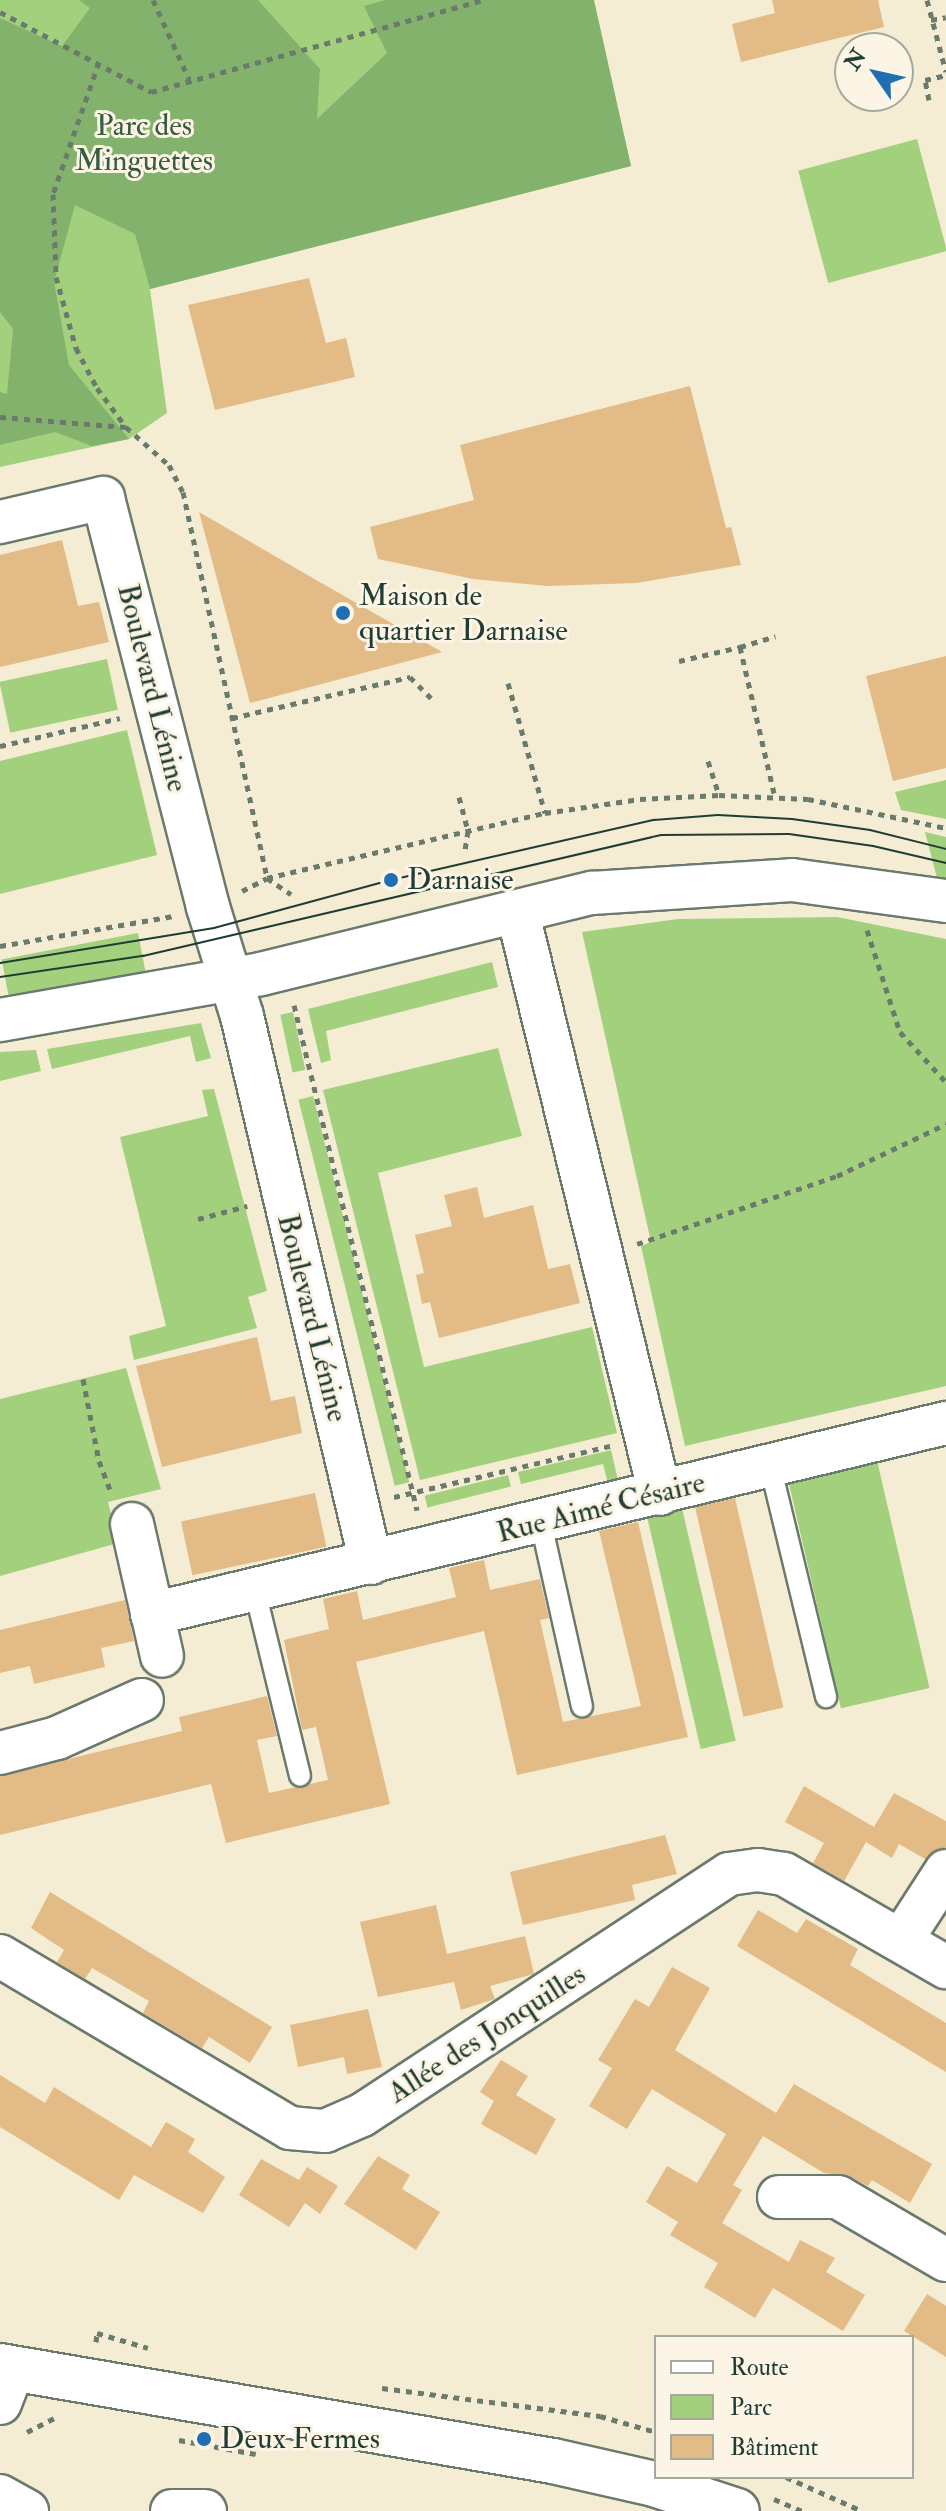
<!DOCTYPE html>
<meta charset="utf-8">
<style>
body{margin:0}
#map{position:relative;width:946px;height:2511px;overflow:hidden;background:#f4ecd3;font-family:"IM FELL Double Pica",serif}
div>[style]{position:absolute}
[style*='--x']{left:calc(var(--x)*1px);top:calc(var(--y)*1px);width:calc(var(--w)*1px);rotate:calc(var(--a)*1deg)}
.green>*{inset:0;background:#a3d07d;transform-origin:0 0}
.forest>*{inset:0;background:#82b26c}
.building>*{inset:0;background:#e3bb86;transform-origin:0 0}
.path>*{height:5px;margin-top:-2.5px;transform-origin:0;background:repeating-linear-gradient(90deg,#6a7a6c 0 6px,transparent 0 12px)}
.roads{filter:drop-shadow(2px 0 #6a7a6c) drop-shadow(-2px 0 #6a7a6c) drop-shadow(0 2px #6a7a6c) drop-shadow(0 -2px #6a7a6c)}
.service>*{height:20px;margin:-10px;padding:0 10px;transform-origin:10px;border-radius:10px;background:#fff}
.minor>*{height:42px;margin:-21px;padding:0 21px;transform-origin:21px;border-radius:21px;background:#fff}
.primary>*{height:44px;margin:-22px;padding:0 22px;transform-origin:22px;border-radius:22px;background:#fff}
.tram>*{height:2px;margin:-1px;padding:0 1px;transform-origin:1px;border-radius:1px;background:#1f3d34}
.dots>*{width:22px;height:22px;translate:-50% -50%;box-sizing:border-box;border:4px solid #fcf5e5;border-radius:50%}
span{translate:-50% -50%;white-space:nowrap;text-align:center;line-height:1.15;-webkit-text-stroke:6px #fcf5e5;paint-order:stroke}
.park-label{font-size:30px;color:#395a43}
.poi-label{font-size:30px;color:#1f3d34}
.left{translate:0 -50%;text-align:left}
.street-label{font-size:30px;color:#1f3d34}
.legend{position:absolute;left:654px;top:2335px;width:260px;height:144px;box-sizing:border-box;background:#fcf5e5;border:2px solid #a4ab9e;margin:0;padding:10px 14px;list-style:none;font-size:24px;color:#1f3d34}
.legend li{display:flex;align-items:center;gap:16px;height:40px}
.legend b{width:40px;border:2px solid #a4ab9e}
.north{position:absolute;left:834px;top:32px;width:80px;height:80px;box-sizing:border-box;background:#fcf5e5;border:2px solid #a4ab9e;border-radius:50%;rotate:304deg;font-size:22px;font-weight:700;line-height:32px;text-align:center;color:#1f3d34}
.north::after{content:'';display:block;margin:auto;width:28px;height:36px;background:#1f6fb2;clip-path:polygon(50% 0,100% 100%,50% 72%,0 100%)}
</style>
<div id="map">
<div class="green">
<i style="clip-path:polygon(0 0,591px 0,631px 166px,150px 289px,167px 413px,129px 439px,0 467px)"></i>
<i style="left:917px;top:139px;width:116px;height:123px;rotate:75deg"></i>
<i style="left:107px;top:659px;width:52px;height:110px;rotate:78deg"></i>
<i style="clip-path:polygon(127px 730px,157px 855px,0 894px,0 761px)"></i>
<i style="clip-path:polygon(946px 780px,946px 819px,901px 810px,895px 792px)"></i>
<i style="clip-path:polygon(925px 832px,946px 837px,946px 880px,937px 878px)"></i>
<i style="clip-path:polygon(837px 917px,946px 939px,946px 1386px,685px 1446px,641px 1246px,651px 1242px,582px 932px,678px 919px)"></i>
<i style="left:138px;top:933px;width:46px;height:139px;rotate:79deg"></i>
<i style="clip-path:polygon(492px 962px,498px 987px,326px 1031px,331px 1060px,321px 1063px,308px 1009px)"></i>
<i style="left:293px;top:1012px;width:59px;height:13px;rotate:78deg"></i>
<i style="clip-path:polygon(201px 1023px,211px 1058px,196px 1062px,190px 1036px,52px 1069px,47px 1049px)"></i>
<i style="clip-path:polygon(498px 1048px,522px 1136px,378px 1173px,424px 1367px,592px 1327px,617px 1433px,420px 1480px,323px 1090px)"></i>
<i style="clip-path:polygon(36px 1050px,41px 1071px,0 1081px,0 1052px)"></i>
<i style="clip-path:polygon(214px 1089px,267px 1291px,248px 1297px,257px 1328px,134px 1360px,129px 1336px,166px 1326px,120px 1137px,208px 1116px,202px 1090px)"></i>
<i style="left:313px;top:1096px;width:398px;height:15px;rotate:76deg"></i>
<i style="clip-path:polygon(126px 1368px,161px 1489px,108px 1502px,118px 1543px,0 1576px,0 1399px)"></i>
<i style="clip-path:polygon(611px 1450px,620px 1489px,610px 1491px,603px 1464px,521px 1484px,518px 1472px)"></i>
<i style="left:876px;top:1456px;width:238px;height:91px;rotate:77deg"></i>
<i style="left:508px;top:1475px;width:12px;height:86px;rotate:76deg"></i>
<i style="left:682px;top:1508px;width:239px;height:36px;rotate:77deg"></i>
</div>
<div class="forest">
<i style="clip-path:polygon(79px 0,258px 0,320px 69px,317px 119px,387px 53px,364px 6px,385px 0,594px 0,631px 166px,150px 289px,135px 234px,75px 205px,54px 282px,69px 365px,129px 439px,92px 446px,55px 432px,0 445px,0 392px,7px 394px,13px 329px,0 312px,0 18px,62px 46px,90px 8px)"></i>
</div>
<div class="building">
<i style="clip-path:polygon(772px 0,878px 0,884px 27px,741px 62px,732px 24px,775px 13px)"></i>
<i style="clip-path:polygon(309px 278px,326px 343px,346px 338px,355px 377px,215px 410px,188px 305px)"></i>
<i style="clip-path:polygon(690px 386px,726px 528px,731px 527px,741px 565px,637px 583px,547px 586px,473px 579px,378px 559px,370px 527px,474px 500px,460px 445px)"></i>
<i style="clip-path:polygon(199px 512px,304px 573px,442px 652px,250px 703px)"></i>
<i style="clip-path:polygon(62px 540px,78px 606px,99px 602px,109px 642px,0 667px,0 555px)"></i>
<i style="clip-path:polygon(946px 656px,946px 768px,893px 781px,866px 676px)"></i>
<i style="clip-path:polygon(477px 1187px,484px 1218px,533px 1205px,548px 1269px,570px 1264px,580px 1303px,439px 1338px,430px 1302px,422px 1304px,416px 1275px,424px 1273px,415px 1235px,452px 1226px,444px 1195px)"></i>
<i style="clip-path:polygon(257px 1337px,271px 1401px,295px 1396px,302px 1433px,162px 1467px,136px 1366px)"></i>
<i style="left:315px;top:1493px;width:55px;height:137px;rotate:78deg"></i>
<i style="left:735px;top:1498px;width:215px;height:41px;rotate:77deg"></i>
<i style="clip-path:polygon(638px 1522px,688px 1737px,517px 1775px,484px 1631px,356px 1662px,390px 1804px,226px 1843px,211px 1784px,0 1835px,0 1776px,182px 1731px,179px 1717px,267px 1696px,277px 1736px,257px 1740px,269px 1793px,328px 1780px,316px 1727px,302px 1730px,284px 1640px,329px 1629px,323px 1599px,357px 1591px,363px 1620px,456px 1597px,449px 1568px,484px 1560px,490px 1590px,540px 1579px,549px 1618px,540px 1620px,563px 1722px,641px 1706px,599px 1531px)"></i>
<i style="clip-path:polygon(125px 1600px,134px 1641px,101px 1648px,105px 1667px,34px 1684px,30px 1666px,0 1673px,0 1630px)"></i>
<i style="clip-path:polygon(804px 1786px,874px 1827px,894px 1793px,946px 1821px,946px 1847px,925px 1859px,899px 1844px,892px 1858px,866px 1842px,844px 1881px,813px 1863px,824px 1843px,785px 1822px)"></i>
<i style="clip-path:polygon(665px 1835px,677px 1874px,632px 1885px,635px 1900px,523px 1925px,510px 1872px)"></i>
<i style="clip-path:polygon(50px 1892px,272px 2027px,250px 2063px,209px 2037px,202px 2048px,143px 2013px,149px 2001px,92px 1968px,85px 1979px,57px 1962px,64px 1950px,31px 1928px)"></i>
<i style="clip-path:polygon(436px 1905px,447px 1954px,525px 1936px,534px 1974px,490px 1986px,495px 1999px,461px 2010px,454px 1982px,378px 1997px,360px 1922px)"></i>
<i style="clip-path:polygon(758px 1910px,797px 1933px,806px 1919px,858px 1949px,850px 1965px,946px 2023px,946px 2072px,737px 1946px)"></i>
<i style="clip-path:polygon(672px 1967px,710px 1988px,675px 2050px,776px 2113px,794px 2084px,932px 2164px,910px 2203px,872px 2180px,868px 2186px,849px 2176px,824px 2173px,763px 2136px,733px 2185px,742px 2190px,722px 2223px,789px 2262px,800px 2240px,835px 2258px,826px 2272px,865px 2295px,843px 2331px,773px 2288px,755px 2318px,704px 2287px,718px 2263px,670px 2235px,678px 2222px,646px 2202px,667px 2166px,697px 2183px,726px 2134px,652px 2089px,627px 2129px,589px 2106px,612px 2068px,598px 2060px,635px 1999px,649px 2007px)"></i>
<i style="clip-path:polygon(368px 2009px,382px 2067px,347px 2074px,344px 2057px,298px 2067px,290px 2025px)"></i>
<i style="clip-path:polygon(501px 2060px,528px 2076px,516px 2095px,556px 2119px,536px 2155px,481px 2124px,494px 2101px,480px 2092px)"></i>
<i style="clip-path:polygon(0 2075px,45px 2103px,54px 2087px,151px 2147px,166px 2122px,195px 2139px,188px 2152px,225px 2177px,203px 2213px,134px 2175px,119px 2200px,0 2127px)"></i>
<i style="clip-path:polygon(378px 2156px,410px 2175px,402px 2189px,440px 2212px,416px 2250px,344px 2204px)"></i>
<i style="clip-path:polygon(261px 2159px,299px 2180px,307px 2167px,338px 2186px,320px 2214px,305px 2203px,289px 2227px,239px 2195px)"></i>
<i style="clip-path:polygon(927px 2294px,946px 2306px,946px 2357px,904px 2331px)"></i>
</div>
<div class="path">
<i style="--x:153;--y:0;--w:87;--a:65.5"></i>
<i style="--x:927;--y:0;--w:74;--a:75.2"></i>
<i style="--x:0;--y:12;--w:171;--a:27.9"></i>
<i style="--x:151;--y:92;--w:345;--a:-15.5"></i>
<i style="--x:931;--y:20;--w:15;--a:-11"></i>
<i style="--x:99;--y:62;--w:140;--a:109.2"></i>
<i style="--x:53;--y:194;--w:83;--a:87.9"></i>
<i style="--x:56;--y:277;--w:74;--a:74.3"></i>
<i style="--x:76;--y:348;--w:45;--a:62.3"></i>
<i style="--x:97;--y:388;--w:49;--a:53.4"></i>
<i style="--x:126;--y:427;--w:57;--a:41.5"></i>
<i style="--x:169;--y:465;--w:30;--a:63"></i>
<i style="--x:183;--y:492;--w:395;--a:77.7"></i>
<i style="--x:267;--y:878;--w:29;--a:34"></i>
<i style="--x:929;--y:100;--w:20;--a:-101"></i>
<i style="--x:925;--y:80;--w:22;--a:-13"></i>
<i style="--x:0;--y:417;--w:126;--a:4.5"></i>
<i style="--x:740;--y:647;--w:37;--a:-17"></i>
<i style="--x:679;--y:661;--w:63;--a:-12.9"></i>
<i style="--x:740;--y:647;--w:154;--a:76.9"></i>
<i style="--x:508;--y:683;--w:135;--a:74.1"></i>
<i style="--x:232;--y:718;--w:183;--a:-13"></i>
<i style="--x:410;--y:677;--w:35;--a:45"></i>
<i style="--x:0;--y:746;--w:123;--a:-13.1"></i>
<i style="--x:708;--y:761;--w:36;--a:72"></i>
<i style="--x:459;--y:797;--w:35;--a:75"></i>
<i style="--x:468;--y:831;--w:20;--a:99"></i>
<i style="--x:242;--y:891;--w:28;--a:-27"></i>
<i style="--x:267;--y:878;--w:285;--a:-13.2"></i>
<i style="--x:545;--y:813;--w:96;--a:-8.4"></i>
<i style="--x:640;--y:799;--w:79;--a:-2.9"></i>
<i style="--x:719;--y:795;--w:89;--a:2.6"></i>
<i style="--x:808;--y:799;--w:141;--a:11.9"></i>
<i style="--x:867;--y:930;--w:107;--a:72.1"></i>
<i style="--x:900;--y:1032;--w:68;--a:47.4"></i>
<i style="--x:0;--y:946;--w:176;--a:-9.8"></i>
<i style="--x:294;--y:1005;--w:520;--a:76.31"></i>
<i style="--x:198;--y:1219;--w:51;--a:-14.9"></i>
<i style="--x:637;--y:1244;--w:211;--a:-18.8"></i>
<i style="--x:837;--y:1176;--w:121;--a:-25.5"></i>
<i style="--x:83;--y:1379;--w:84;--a:79"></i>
<i style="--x:99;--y:1461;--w:34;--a:69"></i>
<i style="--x:394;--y:1497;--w:222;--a:-13.3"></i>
<i style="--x:96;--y:2342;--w:9;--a:-84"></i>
<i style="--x:97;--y:2333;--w:53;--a:16.4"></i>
<i style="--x:382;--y:2388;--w:220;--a:7.3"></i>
<i style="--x:600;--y:2416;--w:58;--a:15.9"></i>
<i style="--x:27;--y:2432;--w:34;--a:-27"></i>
<i style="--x:179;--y:2440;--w:78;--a:10.3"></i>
<i style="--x:786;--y:2477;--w:83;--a:24.1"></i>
<i style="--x:774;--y:2499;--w:30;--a:23"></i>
</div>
<div class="roads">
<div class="service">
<i style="--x:770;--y:1465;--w:239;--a:76.4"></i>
<i style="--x:541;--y:1523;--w:188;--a:77.4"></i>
<i style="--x:255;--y:1591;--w:190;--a:76.3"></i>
</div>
<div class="minor">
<i style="--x:0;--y:522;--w:106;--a:-13.1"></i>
<i style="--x:103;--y:498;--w:422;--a:75.6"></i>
<i style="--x:208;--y:907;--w:114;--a:72.7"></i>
<i style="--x:242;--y:1016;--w:562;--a:76.73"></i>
<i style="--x:518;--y:914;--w:597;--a:76.24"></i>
<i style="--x:0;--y:1020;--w:265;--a:-10"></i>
<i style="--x:261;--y:974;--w:341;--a:-13.8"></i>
<i style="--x:592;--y:893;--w:200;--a:-3.7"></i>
<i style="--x:792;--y:880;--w:155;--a:7.8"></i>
<i style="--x:132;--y:1524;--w:135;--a:77.2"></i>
<i style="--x:152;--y:1614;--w:817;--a:-13.53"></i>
<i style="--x:0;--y:1753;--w:59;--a:-14.7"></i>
<i style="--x:57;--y:1738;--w:93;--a:-24.1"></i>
<i style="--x:902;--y:1939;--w:81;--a:-57.1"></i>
<i style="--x:0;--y:1956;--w:337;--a:30.7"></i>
<i style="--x:290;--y:2128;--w:35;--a:5"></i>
<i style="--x:325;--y:2131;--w:40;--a:-23.4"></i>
<i style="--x:362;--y:2115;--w:439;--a:-33.3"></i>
<i style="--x:729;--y:1874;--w:29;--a:-8"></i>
<i style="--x:758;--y:1870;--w:26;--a:9"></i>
<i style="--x:784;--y:1874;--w:187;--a:29.9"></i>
<i style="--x:779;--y:2197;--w:59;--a:0"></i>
<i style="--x:838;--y:2197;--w:125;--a:30.3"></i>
<i style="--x:0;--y:2403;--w:36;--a:-69"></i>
<i style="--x:0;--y:2496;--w:31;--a:29"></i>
<i style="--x:172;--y:2511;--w:33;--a:0"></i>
</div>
<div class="primary">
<i style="--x:0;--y:2366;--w:561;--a:9.75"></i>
<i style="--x:553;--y:2461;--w:104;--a:12.8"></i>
<i style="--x:654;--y:2484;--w:87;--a:18"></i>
</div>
</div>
<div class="tram">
<i style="--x:0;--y:963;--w:217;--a:-9.3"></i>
<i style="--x:214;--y:928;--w:183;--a:-15.2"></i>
<i style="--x:391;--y:880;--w:270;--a:-12.9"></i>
<i style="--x:654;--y:820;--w:64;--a:-4.5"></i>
<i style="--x:718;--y:815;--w:74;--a:3.1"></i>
<i style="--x:792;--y:819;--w:79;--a:8"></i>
<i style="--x:870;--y:830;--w:78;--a:14"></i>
<i style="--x:0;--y:977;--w:145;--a:-8.4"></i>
<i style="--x:143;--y:956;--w:532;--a:-13.15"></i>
<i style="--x:661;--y:835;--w:128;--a:-0.4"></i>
<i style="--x:789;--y:834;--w:85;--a:8.1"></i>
<i style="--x:873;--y:846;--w:75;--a:13.1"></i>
</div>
<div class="dots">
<i style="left:343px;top:613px;background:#1f6fb2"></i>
<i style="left:391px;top:880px;background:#1f6fb2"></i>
<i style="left:204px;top:2439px;background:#1f6fb2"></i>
</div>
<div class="park-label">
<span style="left:144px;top:143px">Parc des<br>Minguettes</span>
</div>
<div class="poi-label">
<span class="left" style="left:359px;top:613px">Maison de<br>quartier Darnaise</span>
<span class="left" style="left:407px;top:880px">Darnaise</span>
<span class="left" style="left:220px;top:2439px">Deux Fermes</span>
</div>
<div class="street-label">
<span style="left:152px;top:688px;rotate:76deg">Boulevard Lénine</span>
<span style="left:312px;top:1318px;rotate:76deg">Boulevard Lénine</span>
<span style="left:601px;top:1508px;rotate:-14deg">Rue Aimé Césaire</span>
<span style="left:487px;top:2034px;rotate:-33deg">Allée des Jonquilles</span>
</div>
<ul class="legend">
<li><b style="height:10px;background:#fff"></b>Route</li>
<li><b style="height:22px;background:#a3d07d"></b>Parc</li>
<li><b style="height:22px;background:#e3bb86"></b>Bâtiment</li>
</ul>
<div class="north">N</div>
</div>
